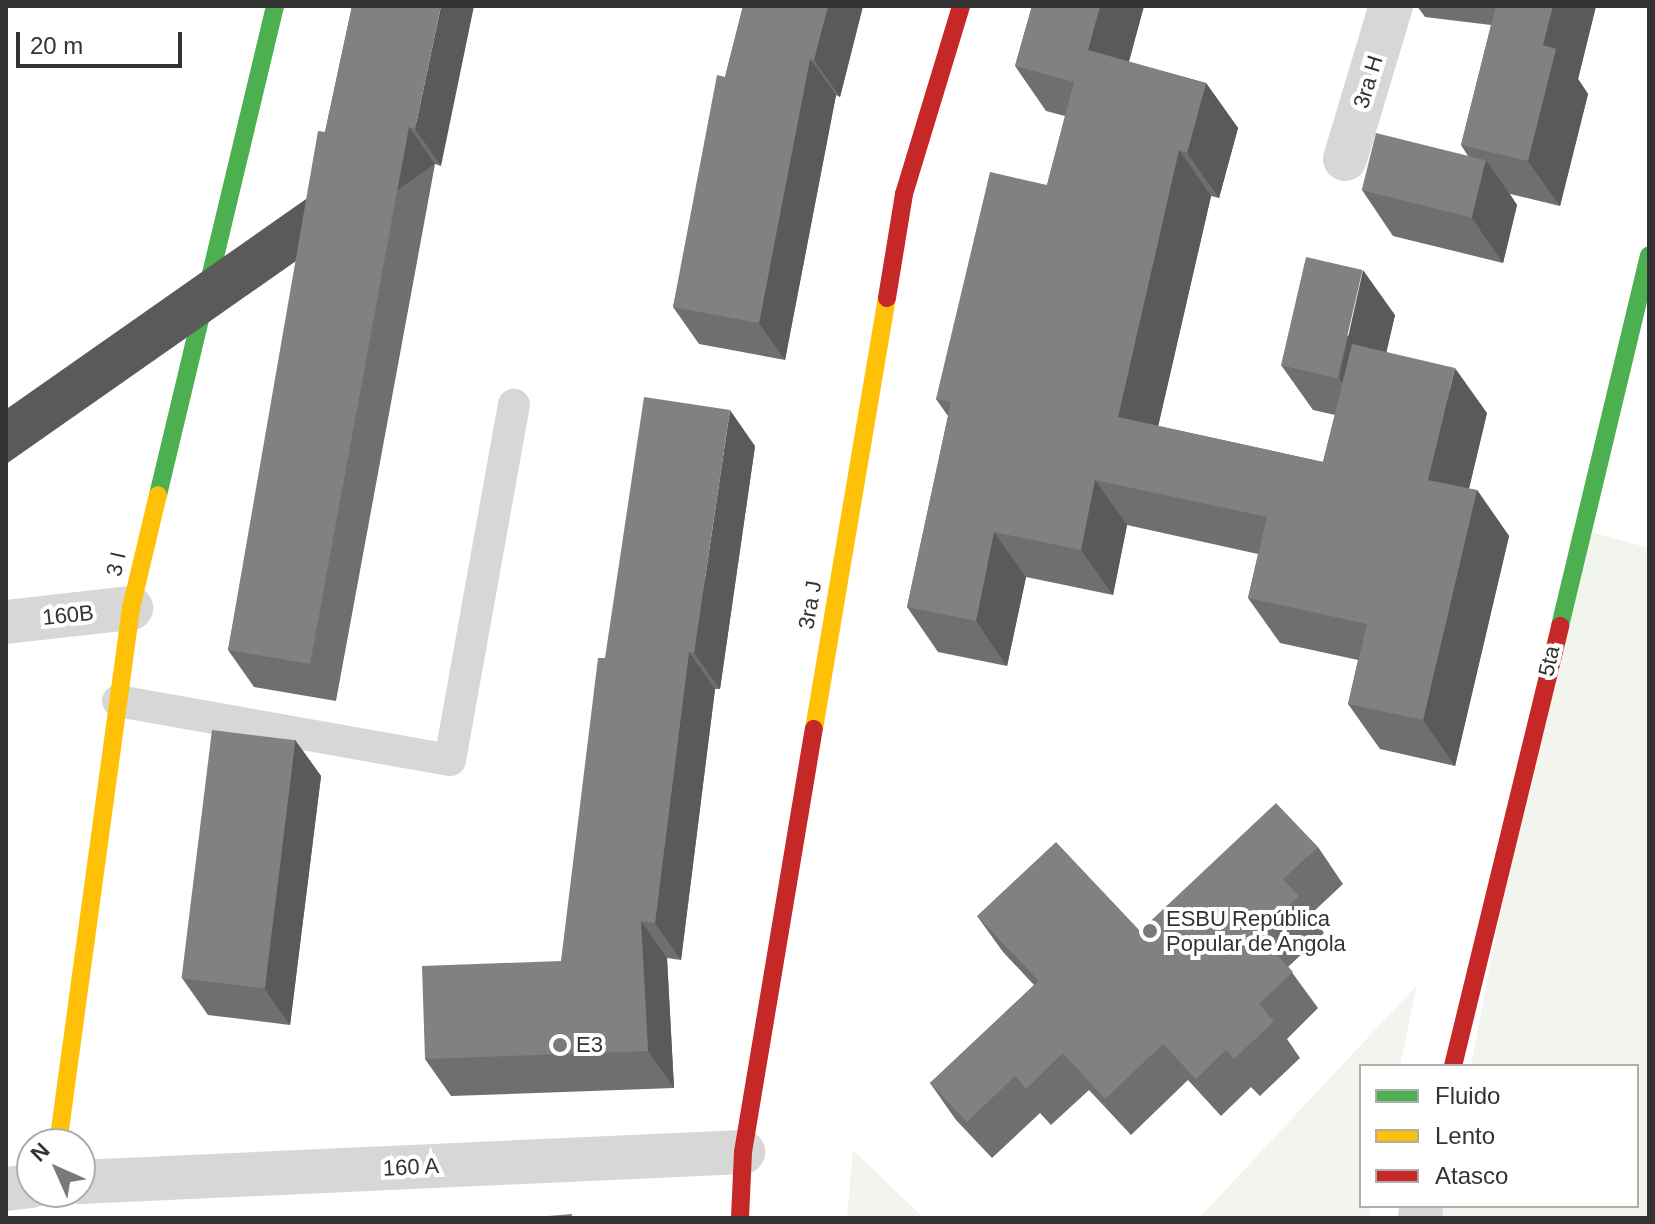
<!DOCTYPE html>
<meta charset="utf-8">
<style>
body{margin:0}
#map{position:relative;width:1655px;height:1224px;overflow:hidden;background:#fff;font-family:Arial,sans-serif}
div>[style]{position:absolute}
[style*='--x']{left:calc(var(--x)*1px);top:calc(var(--y)*1px);width:calc(var(--w)*1px);rotate:calc(var(--a)*1deg)}
.green>*{inset:0;background:#f1f5ed}
.lane>*{height:32px;margin:-16px;padding:0 16px;transform-origin:16px;border-radius:16px;background:#d7d7d7}
.street>*{height:44px;margin:-22px;padding:0 22px;transform-origin:22px;border-radius:22px;background:#d7d7d7}
.fast>*{height:18px;margin:-9px;padding:0 9px;transform-origin:9px;border-radius:9px;background:#4caf50}
.slow>*{height:18px;margin:-9px;padding:0 9px;transform-origin:9px;border-radius:9px;background:#ffc107}
.jam>*{height:18px;margin:-9px;padding:0 9px;transform-origin:9px;border-radius:9px;background:#c62828}
.wall>*{inset:0;background:#6f6f6f}
.shaded-wall>*{inset:0;background:#5a5a5a;transform-origin:0 0}
.building>*{inset:0;background:#818181;transform-origin:0 0}
.dots>*{width:22px;height:22px;translate:-50% -50%;box-sizing:border-box;border:4px solid #fff;border-radius:50%}
span{translate:-50% -50%;white-space:nowrap;text-align:center;line-height:1.15;-webkit-text-stroke:8px #fff;paint-order:stroke}
.street-label{font-size:22px;color:#333}
.poi-label{font-size:22px;color:#333}
.left{translate:0 -50%;text-align:left}
.frame{position:absolute;inset:0;border:8px solid #333;pointer-events:none}
.legend{position:absolute;left:1359px;top:1064px;width:280px;height:144px;box-sizing:border-box;background:#fff;border:2px solid #adadad;margin:0;padding:10px 14px;list-style:none;font-size:24px;color:#333}
.legend li{display:flex;align-items:center;gap:16px;height:40px}
.legend b{width:40px;border:2px solid #adadad}
.north{position:absolute;left:16px;top:1128px;width:80px;height:80px;box-sizing:border-box;background:#fff;border:2px solid #adadad;border-radius:50%;rotate:315deg;font-size:22px;font-weight:700;line-height:32px;text-align:center;color:#333}
.north::after{content:'';display:block;margin:auto;width:28px;height:36px;background:#7a7a7a;clip-path:polygon(50% 0,100% 100%,50% 72%,0 100%)}
.scale{position:absolute;left:16px;top:32px;width:166px;height:36px;box-sizing:border-box;border:4px solid #333;border-top:0;padding-left:10px;font-size:24px;line-height:28px;white-space:nowrap;color:#333;-webkit-text-stroke:6px #fff;paint-order:stroke}
</style>
<div id="map">
<div class="green">
<i style="clip-path:polygon(1573px 527px,1649px 548px,1649px 1218px,1435px 1218px,1438px 1206px,1637px 1206px,1637px 1066px,1471px 1066px)"></i>
<i style="clip-path:polygon(1417px 985px,1400px 1066px,1361px 1066px,1361px 1206px,1371px 1206px,1369px 1218px,1199px 1218px)"></i>
<i style="clip-path:polygon(853px 1150px,924px 1218px,847px 1218px)"></i>
</div>
<div class="lane">
<i style="--x:118;--y:701;--w:337;--a:10.1"></i>
<i style="--x:450;--y:760;--w:361;--a:-79.8"></i>
</div>
<div class="street">
<i style="--x:1345;--y:159;--w:160;--a:-73.3"></i>
<i style="--x:6;--y:622;--w:126;--a:-6.4"></i>
<i style="--x:80;--y:1182;--w:664;--a:-2.59"></i>
<i style="--x:6;--y:1189;--w:26;--a:-7"></i>
<i style="--x:1420;--y:1218;--w:12;--a:-85"></i>
</div>
<div class="fast">
<i style="--x:158;--y:495;--w:503;--a:-76.54"></i>
<i style="--x:1560;--y:626;--w:381;--a:-76.5"></i>
</div>
<div class="slow">
<i style="--x:814;--y:729;--w:437;--a:-80.4"></i>
<i style="--x:58;--y:1144;--w:541;--a:-82.24"></i>
<i style="--x:131;--y:608;--w:116;--a:-76.6"></i>
</div>
<div class="jam">
<i style="--x:887;--y:298;--w:105;--a:-80.7"></i>
<i style="--x:904;--y:194;--w:196;--a:-73.1"></i>
<i style="--x:1453;--y:1066;--w:453;--a:-76.3"></i>
<i style="--x:740;--y:1218;--w:66;--a:-87.4"></i>
<i style="--x:743;--y:1152;--w:429;--a:-80.5"></i>
</div>
<div class="wall">
<i style="clip-path:polygon(352px 6px,441px 166px,435px 164px,336px 701px,254px 687px,228px 650px,325px 132px)"></i>
<i style="clip-path:polygon(743px 6px,863px 6px,840px 97px,836px 95px,785px 360px,699px 344px,673px 307px,725px 77px)"></i>
<i style="clip-path:polygon(1032px 6px,1144px 6px,1129px 62px,1206px 83px,1238px 128px,1219px 198px,1211px 196px,1158px 426px,1323px 462px,1335px 415px,1313px 410px,1281px 365px,1395px 315px,1386px 352px,1487px 413px,1469px 489px,1477px 490px,1509px 536px,1455px 766px,1380px 749px,1348px 704px,1358px 660px,1280px 643px,1248px 598px,1258px 554px,1127px 525px,1113px 595px,1026px 577px,1007px 666px,938px 652px,907px 607px,948px 416px,936px 399px,1047px 185px,1065px 116px,1046px 111px,1015px 66px)"></i>
<i style="clip-path:polygon(1417px 6px,1596px 6px,1578px 79px,1588px 94px,1560px 206px,1510px 194px,1517px 205px,1503px 263px,1393px 236px,1362px 190px,1468px 156px,1461px 145px,1491px 25px,1425px 17px)"></i>
<i style="clip-path:polygon(755px 446px,720px 689px,715px 689px,681px 960px,667px 958px,674px 1088px,451px 1096px,425px 1059px,561px 961px)"></i>
<i style="clip-path:polygon(295px 740px,321px 776px,290px 1025px,208px 1015px,182px 978px)"></i>
<i style="clip-path:polygon(1318px 847px,1343px 884px,1311px 914px,1324px 933px,1288px 967px,1318px 1008px,1287px 1039px,1300px 1058px,1260px 1096px,1251px 1087px,1221px 1116px,1188px 1080px,1131px 1135px,1089px 1090px,1051px 1125px,1040px 1113px,992px 1158px,956px 1120px,930px 1083px,1034px 985px,1003px 952px,977px 916px,1140px 931px)"></i>
</div>
<div class="shaded-wall">
<i style="clip-path:polygon(441px 6px,474px 6px,441px 166px,415px 129px)"></i>
<i style="clip-path:polygon(828px 6px,863px 6px,840px 97px,814px 60px)"></i>
<i style="clip-path:polygon(1100px 6px,1144px 6px,1119px 96px,1088px 50px)"></i>
<i style="clip-path:polygon(1553px 6px,1596px 6px,1578px 79px,1588px 94px,1560px 206px,1528px 161px,1543px 45px)"></i>
<i style="clip-path:polygon(810px 59px,836px 95px,785px 360px,759px 323px)"></i>
<i style="clip-path:polygon(1206px 83px,1238px 128px,1219px 198px,1187px 153px)"></i>
<i style="left:409px;top:127px;width:45px;height:546px;rotate:55deg"></i>
<i style="clip-path:polygon(1179px 150px,1211px 196px,1150px 462px,1118px 417px)"></i>
<i style="clip-path:polygon(1486px 160px,1517px 205px,1503px 263px,1472px 218px)"></i>
<i style="clip-path:polygon(1363px 270px,1395px 315px,1370px 424px,1339px 378px)"></i>
<i style="clip-path:polygon(1455px 368px,1487px 413px,1460px 525px,1428px 480px)"></i>
<i style="clip-path:polygon(730px 410px,755px 446px,720px 689px,694px 653px)"></i>
<i style="clip-path:polygon(1095px 480px,1127px 525px,1113px 595px,1081px 550px)"></i>
<i style="clip-path:polygon(1477px 490px,1509px 536px,1455px 766px,1423px 720px)"></i>
<i style="clip-path:polygon(994px 532px,1026px 577px,1007px 666px,976px 621px)"></i>
<i style="clip-path:polygon(689px 652px,715px 689px,681px 960px,655px 923px)"></i>
<i style="clip-path:polygon(295px 740px,321px 776px,290px 1025px,264px 988px)"></i>
<i style="clip-path:polygon(641px 921px,667px 958px,674px 1088px,648px 1051px)"></i>
</div>
<div class="building">
<i style="clip-path:polygon(352px 6px,441px 6px,415px 129px,409px 127px,310px 664px,228px 650px,318px 131px,325px 132px)"></i>
<i style="clip-path:polygon(743px 6px,828px 6px,814px 60px,810px 59px,759px 323px,673px 307px,717px 75px,725px 77px)"></i>
<i style="clip-path:polygon(1032px 6px,1100px 6px,1088px 50px,1206px 83px,1187px 153px,1179px 150px,1118px 417px,1323px 462px,1352px 344px,1455px 368px,1428px 480px,1477px 490px,1423px 720px,1348px 704px,1367px 624px,1248px 598px,1267px 517px,1095px 480px,1081px 550px,994px 532px,976px 621px,907px 607px,951px 402px,936px 399px,990px 172px,1047px 185px,1074px 82px,1015px 66px)"></i>
<i style="clip-path:polygon(1496px 6px,1553px 6px,1543px 45px,1556px 49px,1528px 161px,1461px 145px)"></i>
<i style="left:1376px;top:133px;width:113px;height:59px;rotate:14deg"></i>
<i style="left:1306px;top:257px;width:58px;height:111px;rotate:13deg"></i>
<i style="clip-path:polygon(644px 397px,730px 410px,694px 653px,689px 652px,655px 923px,641px 921px,648px 1051px,425px 1059px,422px 966px,561px 961px,598px 658px,605px 658px)"></i>
<i style="left:212px;top:730px;width:84px;height:250px;rotate:7deg"></i>
<i style="clip-path:polygon(1276px 803px,1318px 847px,1283px 879px,1299px 896px,1258px 934px,1293px 972px,1259px 1004px,1274px 1021px,1234px 1059px,1226px 1050px,1196px 1079px,1163px 1044px,1105px 1099px,1063px 1053px,1026px 1089px,1015px 1076px,967px 1122px,930px 1083px,1039px 981px,977px 916px,1056px 842px,1140px 931px)"></i>
<i style="clip-path:polygon(572px 1214px,572px 1218px,525px 1218px)"></i>
</div>
<div class="dots">
<i style="left:1150px;top:931px;background:#7a7a7a"></i>
<i style="left:560px;top:1045px;background:#7a7a7a"></i>
</div>
<div class="street-label">
<span style="left:1368px;top:82px;rotate:-73deg">3ra H</span>
<span style="left:116px;top:564px;rotate:-77deg">3 I</span>
<span style="left:810px;top:605px;rotate:-80deg">3ra J</span>
<span style="left:68px;top:615px;rotate:-6deg">160B</span>
<span style="left:1549px;top:661px;rotate:-77deg">5ta</span>
<span style="left:411px;top:1167px;rotate:-3deg">160 A</span>
</div>
<div class="poi-label">
<span class="left" style="left:1166px;top:931px">ESBU República<br>Popular de Angola</span>
<span class="left" style="left:576px;top:1045px">E3</span>
</div>
<div class="frame"></div>
<ul class="legend">
<li><b style="height:10px;background:#4caf50"></b>Fluido</li>
<li><b style="height:10px;background:#ffc107"></b>Lento</li>
<li><b style="height:10px;background:#c62828"></b>Atasco</li>
</ul>
<div class="north">N</div>
<div class="scale">20 m</div>
</div>
